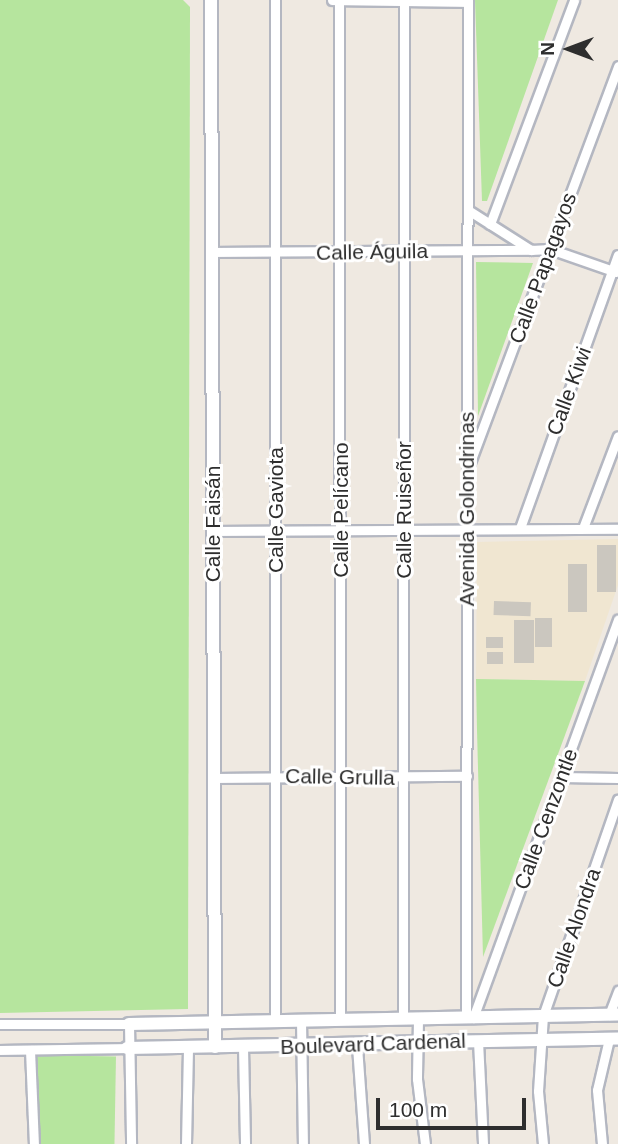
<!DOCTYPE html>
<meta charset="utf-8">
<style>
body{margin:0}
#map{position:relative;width:618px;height:1144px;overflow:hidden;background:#efe9e1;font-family:Helvetica,sans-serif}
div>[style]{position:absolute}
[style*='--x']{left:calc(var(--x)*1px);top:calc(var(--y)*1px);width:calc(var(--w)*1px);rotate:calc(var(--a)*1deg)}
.education>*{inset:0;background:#f0e6d1}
.green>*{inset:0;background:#b6e59e;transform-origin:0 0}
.building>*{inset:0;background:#cbc7bf;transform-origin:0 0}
.roads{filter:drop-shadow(2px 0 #b4b7c1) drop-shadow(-2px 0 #b4b7c1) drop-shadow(0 2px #b4b7c1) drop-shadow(0 -2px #b4b7c1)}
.street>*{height:9px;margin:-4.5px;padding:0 4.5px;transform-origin:4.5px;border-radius:4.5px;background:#fff}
.secondary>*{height:12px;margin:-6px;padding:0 6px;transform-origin:6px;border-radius:6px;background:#fff}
span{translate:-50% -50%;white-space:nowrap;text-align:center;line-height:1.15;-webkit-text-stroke:6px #fff;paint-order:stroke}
.street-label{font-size:21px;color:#2e2e2e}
.north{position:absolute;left:534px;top:14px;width:70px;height:70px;-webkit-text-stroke:5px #fff;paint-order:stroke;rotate:270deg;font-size:19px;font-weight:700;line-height:28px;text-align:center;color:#2e2e2e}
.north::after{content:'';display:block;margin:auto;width:24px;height:32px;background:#2e2e2e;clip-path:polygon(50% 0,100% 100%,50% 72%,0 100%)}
.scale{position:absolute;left:376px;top:1098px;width:150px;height:32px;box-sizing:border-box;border:4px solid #2e2e2e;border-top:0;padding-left:9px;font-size:21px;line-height:24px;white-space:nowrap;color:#2e2e2e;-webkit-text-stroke:5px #fff;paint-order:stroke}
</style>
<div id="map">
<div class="education">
<i style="clip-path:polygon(618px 539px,618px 585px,585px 681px,476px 679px,477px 542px)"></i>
</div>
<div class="green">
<i style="clip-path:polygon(0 0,183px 0,190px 7px,188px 1009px,0 1013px)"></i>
<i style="clip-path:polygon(475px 0,558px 0,487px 201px,482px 201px)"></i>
<i style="clip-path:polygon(476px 262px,533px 263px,478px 416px)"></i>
<i style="clip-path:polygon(476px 679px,585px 681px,483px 957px,477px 730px)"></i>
<i style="left:35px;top:1055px;width:81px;height:89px;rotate:1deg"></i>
</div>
<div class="building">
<i style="left:597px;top:545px;width:19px;height:47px"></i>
<i style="left:568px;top:564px;width:19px;height:48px"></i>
<i style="left:494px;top:601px;width:37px;height:14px;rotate:2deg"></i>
<i style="left:535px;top:618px;width:17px;height:29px"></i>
<i style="left:514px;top:620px;width:20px;height:43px"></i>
<i style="left:486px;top:637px;width:17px;height:11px"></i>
<i style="left:503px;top:652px;width:12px;height:16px;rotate:90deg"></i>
</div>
<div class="roads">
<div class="street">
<i style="--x:332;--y:0;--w:136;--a:0.8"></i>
<i style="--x:339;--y:0;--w:1020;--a:89.94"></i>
<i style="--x:468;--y:210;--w:75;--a:32.4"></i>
<i style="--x:531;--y:250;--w:19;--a:-3"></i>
<i style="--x:550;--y:249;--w:70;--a:19.2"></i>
<i style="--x:490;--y:224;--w:239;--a:-69.4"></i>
<i style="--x:213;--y:252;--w:318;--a:-0.4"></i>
<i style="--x:469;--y:465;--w:426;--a:-69.5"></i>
<i style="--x:520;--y:528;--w:290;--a:-70.3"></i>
<i style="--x:583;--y:528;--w:98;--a:-69.2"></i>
<i style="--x:213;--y:531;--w:405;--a:-0.3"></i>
<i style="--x:561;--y:777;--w:57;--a:1"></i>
<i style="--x:213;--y:778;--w:254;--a:-0.5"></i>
<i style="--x:609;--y:1015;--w:26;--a:-69"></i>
<i style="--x:466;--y:1018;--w:1018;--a:-89.89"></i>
<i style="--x:473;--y:1018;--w:424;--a:-70"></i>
<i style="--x:403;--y:1019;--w:1019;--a:-89.94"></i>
<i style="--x:418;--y:1019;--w:60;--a:91"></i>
<i style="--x:417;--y:1079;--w:65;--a:83"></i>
<i style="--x:301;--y:1020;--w:124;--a:89.1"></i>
<i style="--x:275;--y:1021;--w:1021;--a:-90"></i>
<i style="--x:0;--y:1024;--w:129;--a:0"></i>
<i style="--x:129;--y:1024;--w:120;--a:89"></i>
<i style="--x:478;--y:1041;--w:103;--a:87.2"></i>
<i style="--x:357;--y:1046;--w:98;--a:85.9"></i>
<i style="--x:243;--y:1047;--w:97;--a:88.8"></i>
<i style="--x:0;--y:1050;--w:127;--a:-0.9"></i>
<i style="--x:30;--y:1050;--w:94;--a:87.6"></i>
<i style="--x:186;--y:1144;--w:96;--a:-88.8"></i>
<i style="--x:543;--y:1144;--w:53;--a:-95.4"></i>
<i style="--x:538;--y:1091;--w:75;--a:-86.2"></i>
<i style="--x:543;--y:1016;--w:229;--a:-70.9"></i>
<i style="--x:602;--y:1144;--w:54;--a:-95.3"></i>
<i style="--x:597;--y:1090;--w:52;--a:-76.8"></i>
</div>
<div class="secondary">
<i style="--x:211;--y:0;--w:1047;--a:89.78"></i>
<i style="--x:129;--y:1024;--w:489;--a:-1.1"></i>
<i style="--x:127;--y:1048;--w:491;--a:-1.1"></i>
</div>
</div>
<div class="street-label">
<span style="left:372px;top:252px;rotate:-1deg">Calle Águila</span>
<span style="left:543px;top:268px;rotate:-70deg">Calle Papagayos</span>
<span style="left:569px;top:391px;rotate:-70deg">Calle Kiwi</span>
<span style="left:467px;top:509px;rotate:-90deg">Avenida Golondrinas</span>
<span style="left:276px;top:510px;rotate:-90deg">Calle Gaviota</span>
<span style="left:341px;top:510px;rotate:-90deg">Calle Pelícano</span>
<span style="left:404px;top:510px;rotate:-90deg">Calle Ruiseñor</span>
<span style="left:213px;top:524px;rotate:-90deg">Calle Faisán</span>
<span style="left:340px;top:777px;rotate:1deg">Calle Grulla</span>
<span style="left:546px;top:819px;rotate:-70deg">Calle Cenzontle</span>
<span style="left:574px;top:928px;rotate:-71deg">Calle Alondra</span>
<span style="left:373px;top:1044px;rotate:-2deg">Boulevard Cardenal</span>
</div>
<div class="north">N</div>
<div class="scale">100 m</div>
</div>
